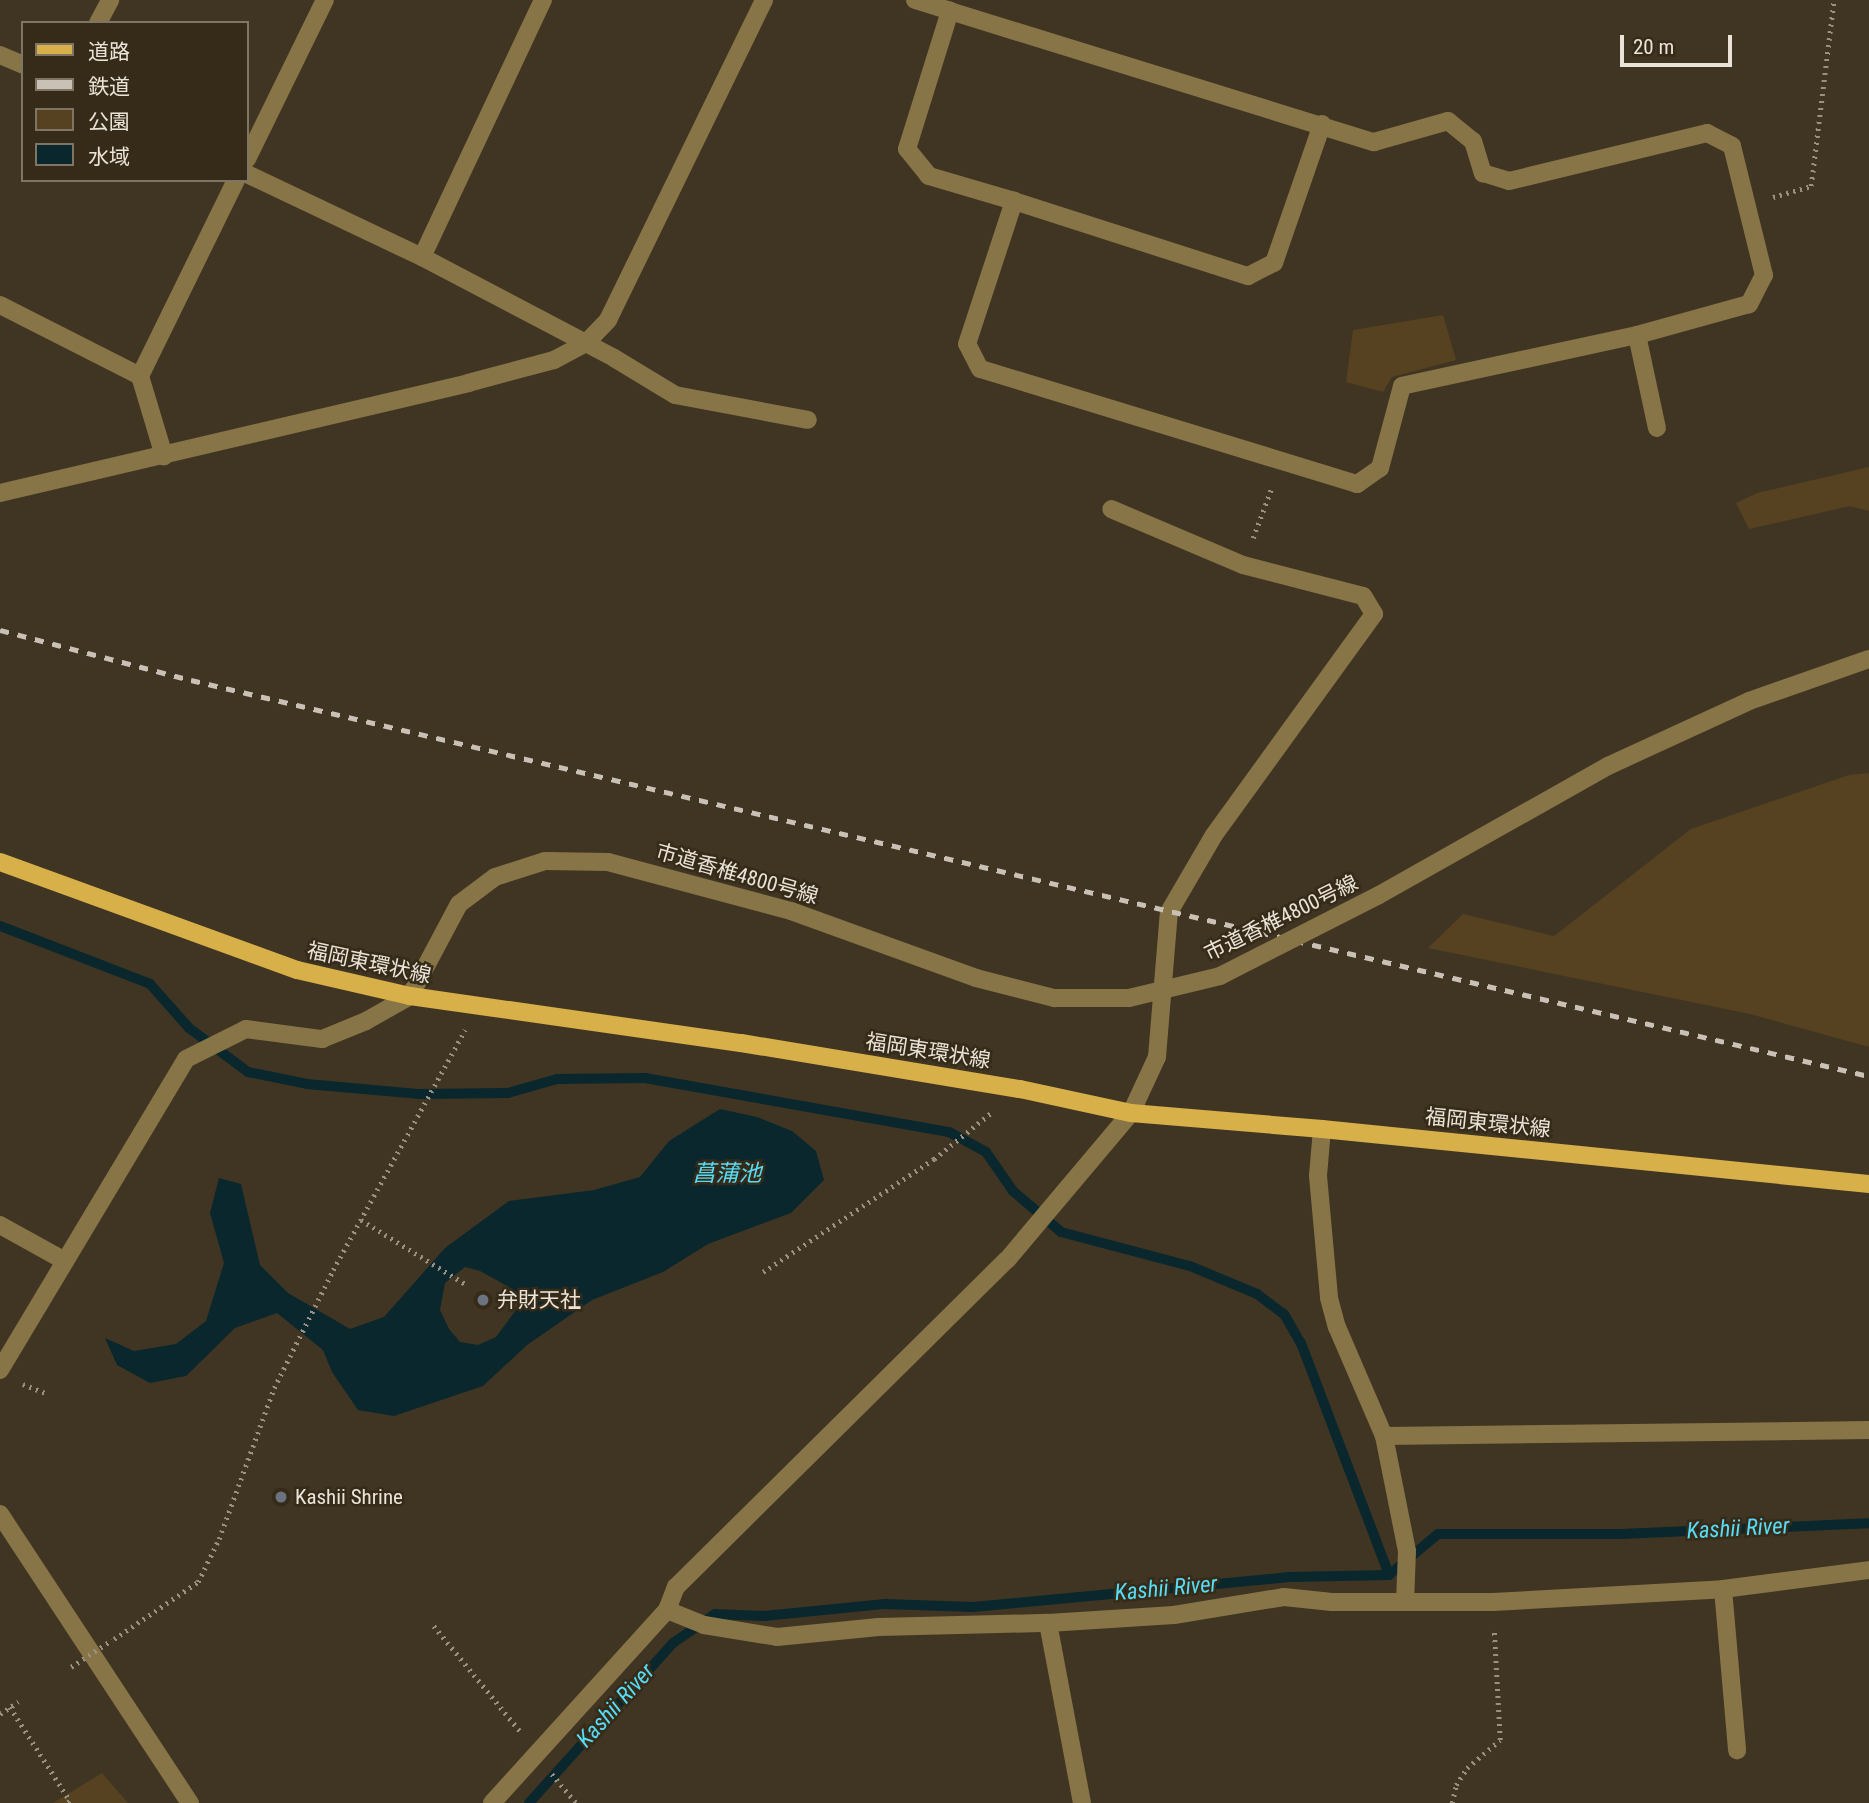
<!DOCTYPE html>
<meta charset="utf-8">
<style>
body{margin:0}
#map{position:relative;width:1869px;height:1803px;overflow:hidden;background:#403523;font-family:"Roboto Condensed","Noto Sans JP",sans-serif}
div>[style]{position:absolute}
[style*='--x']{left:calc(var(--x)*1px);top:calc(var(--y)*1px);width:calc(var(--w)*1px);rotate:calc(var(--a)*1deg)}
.green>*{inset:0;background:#564221}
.water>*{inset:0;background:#09272d}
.stream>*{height:10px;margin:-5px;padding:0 5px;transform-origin:5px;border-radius:5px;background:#09272d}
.path>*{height:4.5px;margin-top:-2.25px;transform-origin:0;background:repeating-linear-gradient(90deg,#9a9183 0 2px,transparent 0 7px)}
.minor>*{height:18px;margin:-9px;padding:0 9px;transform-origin:9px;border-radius:9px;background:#877547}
.major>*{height:18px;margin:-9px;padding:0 9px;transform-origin:9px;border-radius:9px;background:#d7b049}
.rail>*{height:5px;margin-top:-2.5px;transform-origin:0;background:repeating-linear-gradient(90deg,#c9c1b5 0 9px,transparent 0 18px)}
.path-bridge>*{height:4.5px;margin-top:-2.25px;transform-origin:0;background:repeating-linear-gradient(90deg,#9a9183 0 2px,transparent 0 7px)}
.minor-bridge>*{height:18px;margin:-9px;padding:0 9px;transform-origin:9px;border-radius:9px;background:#877547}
.dots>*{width:19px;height:19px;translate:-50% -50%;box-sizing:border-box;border:4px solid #362b19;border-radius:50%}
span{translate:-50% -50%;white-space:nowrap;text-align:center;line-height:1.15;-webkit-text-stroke:5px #362b19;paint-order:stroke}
.street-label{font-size:21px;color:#eae3d8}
.poi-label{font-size:21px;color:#eae3d8}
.left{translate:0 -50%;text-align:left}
.water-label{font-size:23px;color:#55dcf6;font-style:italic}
.legend{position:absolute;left:21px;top:21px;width:228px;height:161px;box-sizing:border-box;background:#362b19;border:2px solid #7e7565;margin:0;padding:9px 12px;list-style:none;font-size:21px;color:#eae3d8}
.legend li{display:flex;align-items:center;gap:14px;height:35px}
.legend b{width:35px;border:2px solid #7e7565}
.scale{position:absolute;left:1620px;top:35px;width:112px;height:32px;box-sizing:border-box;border:4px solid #eae3d8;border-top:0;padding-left:9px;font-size:21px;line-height:24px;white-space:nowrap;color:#eae3d8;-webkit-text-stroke:5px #362b19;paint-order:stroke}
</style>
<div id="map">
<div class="green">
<i style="clip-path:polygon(1443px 315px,1456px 360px,1392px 377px,1383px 392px,1346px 382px,1353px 330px)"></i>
<i style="clip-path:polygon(1869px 467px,1869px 511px,1850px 506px,1749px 529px,1736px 503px,1757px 493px)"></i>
<i style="clip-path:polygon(1869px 773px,1869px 1047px,1750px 1014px,1428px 948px,1463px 914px,1554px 936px,1691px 829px,1849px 775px)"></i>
<i style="clip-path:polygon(102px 1773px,128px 1803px,53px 1803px)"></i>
</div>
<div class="water">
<i style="clip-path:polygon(evenodd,720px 1109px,757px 1117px,792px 1131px,816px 1151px,824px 1180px,791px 1213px,708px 1244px,663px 1272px,592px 1300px,527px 1345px,483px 1386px,394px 1416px,358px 1410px,332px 1372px,323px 1350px,277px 1313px,235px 1328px,186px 1376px,150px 1383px,117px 1365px,105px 1338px,134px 1351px,176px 1344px,206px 1321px,224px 1263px,210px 1213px,219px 1178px,241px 1184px,260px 1265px,288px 1293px,350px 1329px,384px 1317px,445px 1248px,509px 1201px,594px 1190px,640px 1177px,669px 1141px,720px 1109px,465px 1267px,480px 1271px,509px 1287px,519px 1306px,496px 1337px,478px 1345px,460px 1342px,449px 1329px,440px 1310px,445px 1283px,465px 1267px)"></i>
</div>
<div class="stream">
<i style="--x:0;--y:926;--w:161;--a:21.1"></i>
<i style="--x:150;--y:984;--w:59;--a:48.4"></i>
<i style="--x:189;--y:1028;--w:74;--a:36.7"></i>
<i style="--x:248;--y:1072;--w:60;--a:11.5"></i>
<i style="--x:307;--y:1084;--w:111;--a:5.1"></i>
<i style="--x:418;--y:1094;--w:90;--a:-0.6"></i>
<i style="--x:508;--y:1093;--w:51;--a:-15.9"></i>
<i style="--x:557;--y:1079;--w:88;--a:-0.7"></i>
<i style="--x:645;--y:1078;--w:309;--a:10.1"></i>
<i style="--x:949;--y:1132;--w:42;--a:28.4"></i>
<i style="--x:986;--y:1152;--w:47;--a:55.3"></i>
<i style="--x:1013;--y:1191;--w:63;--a:40.5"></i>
<i style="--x:1061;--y:1232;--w:133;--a:14.8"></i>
<i style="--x:1190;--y:1266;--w:73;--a:22.7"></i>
<i style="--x:1257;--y:1294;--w:34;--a:37"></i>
<i style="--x:1284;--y:1314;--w:34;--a:60"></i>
<i style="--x:1301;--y:1343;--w:248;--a:69.2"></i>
<i style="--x:529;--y:1803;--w:215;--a:-48"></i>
<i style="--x:673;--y:1643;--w:51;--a:-34.6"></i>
<i style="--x:715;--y:1614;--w:49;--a:2.3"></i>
<i style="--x:764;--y:1616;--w:122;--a:-5.7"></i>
<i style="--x:885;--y:1604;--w:88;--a:2"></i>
<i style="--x:973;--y:1607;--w:318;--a:-5.4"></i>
<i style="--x:1290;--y:1577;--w:99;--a:-1.2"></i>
<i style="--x:1389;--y:1575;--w:64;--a:-39.9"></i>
<i style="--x:1438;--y:1534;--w:183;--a:0"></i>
<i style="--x:1621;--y:1534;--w:248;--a:-2.5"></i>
</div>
<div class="path">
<i style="--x:1773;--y:197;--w:40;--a:-16"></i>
<i style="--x:1811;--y:186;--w:187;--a:-83"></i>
<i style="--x:1253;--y:538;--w:54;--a:-69.6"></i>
<i style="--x:361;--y:1220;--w:124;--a:31.5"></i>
<i style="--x:763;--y:1272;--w:205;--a:-33.5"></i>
<i style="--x:934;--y:1159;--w:75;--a:-39"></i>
<i style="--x:23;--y:1384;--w:27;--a:22"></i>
<i style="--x:434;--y:1626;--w:136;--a:50.7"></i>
<i style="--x:114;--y:1639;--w:102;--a:-34.2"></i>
<i style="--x:198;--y:1582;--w:48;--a:-64"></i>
<i style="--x:219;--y:1539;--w:161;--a:-70"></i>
<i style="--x:274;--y:1388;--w:132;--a:-63.4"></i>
<i style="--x:333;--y:1270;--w:274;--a:-61.2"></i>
<i style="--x:10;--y:1707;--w:112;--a:57.4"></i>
<i style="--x:70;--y:1801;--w:3;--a:135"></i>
<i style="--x:0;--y:1714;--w:22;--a:-34"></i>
<i style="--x:552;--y:1774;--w:38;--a:50"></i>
<i style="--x:1452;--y:1803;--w:18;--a:-77"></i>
<i style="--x:1456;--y:1785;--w:20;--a:-57"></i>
<i style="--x:1467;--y:1768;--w:43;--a:-40.3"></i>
<i style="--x:1500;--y:1740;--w:112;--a:-93.1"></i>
</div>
<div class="minor">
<i style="--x:915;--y:0;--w:37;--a:17"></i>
<i style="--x:950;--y:11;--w:444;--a:17.2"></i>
<i style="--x:1374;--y:142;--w:77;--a:-15.8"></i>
<i style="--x:1448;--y:121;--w:32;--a:39"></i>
<i style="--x:1473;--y:141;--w:34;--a:73"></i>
<i style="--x:1483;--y:173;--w:27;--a:17"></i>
<i style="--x:1509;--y:181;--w:204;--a:-13.6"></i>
<i style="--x:1707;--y:133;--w:28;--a:27"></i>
<i style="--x:1732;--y:146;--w:133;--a:76.1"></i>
<i style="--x:1764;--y:275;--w:33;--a:117"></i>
<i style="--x:1749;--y:304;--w:116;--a:164.5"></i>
<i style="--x:1637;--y:335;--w:240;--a:167.8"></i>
<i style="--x:1402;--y:386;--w:85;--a:105"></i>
<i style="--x:1380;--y:468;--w:28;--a:145"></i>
<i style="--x:1357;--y:484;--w:394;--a:-163"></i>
<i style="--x:980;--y:369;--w:28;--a:-117"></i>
<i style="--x:967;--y:344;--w:151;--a:-71.8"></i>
<i style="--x:1014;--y:201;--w:89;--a:-163.6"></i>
<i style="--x:929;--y:176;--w:35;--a:-129"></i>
<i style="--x:907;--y:149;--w:145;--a:-72.7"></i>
<i style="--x:98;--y:23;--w:26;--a:-62"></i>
<i style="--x:0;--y:55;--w:25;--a:23"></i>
<i style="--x:247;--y:159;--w:177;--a:-63.9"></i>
<i style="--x:247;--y:174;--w:194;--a:25.4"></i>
<i style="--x:422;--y:257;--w:217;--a:27.7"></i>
<i style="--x:614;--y:358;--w:71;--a:31.2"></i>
<i style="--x:675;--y:395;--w:135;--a:10.6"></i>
<i style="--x:1014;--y:201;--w:246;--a:17.8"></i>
<i style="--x:1248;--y:276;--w:29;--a:-27"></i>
<i style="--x:1274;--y:263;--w:147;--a:-70.9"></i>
<i style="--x:422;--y:257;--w:284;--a:-64.8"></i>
<i style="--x:0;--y:305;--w:157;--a:26.9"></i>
<i style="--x:140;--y:376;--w:84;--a:73.3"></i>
<i style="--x:1637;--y:335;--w:95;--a:77.9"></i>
<i style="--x:140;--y:376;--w:218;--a:-63.9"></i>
<i style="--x:0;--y:493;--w:481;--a:-13.2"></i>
<i style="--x:468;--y:383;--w:89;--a:-15"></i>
<i style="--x:554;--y:360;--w:36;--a:-28"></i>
<i style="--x:586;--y:343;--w:32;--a:-46"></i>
<i style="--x:608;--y:320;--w:356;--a:-64"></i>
<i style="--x:1379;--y:895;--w:263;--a:-29.4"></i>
<i style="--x:1608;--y:766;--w:155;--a:-24.7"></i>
<i style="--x:1749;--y:701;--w:127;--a:-19.3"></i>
<i style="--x:1322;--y:1129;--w:47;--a:94.9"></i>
<i style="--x:1318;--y:1176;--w:122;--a:84.8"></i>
<i style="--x:1329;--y:1298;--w:30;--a:75"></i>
<i style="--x:1337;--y:1327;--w:119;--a:66.7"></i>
<i style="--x:1384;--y:1436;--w:485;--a:-0.7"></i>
<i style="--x:0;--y:1225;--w:74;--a:29"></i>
<i style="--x:0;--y:1370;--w:362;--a:-59.1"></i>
<i style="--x:186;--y:1059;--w:67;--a:-26.6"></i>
<i style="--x:246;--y:1029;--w:77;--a:7.5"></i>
<i style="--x:322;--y:1039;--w:48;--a:-22.2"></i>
<i style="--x:366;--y:1021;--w:51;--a:-29.6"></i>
<i style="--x:410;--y:996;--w:104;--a:-62"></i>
<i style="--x:459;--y:904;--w:45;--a:-36.9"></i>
<i style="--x:495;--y:877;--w:52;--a:-17.7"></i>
<i style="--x:545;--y:861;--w:63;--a:0.9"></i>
<i style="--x:608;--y:862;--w:189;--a:15"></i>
<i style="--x:791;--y:911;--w:197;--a:19.9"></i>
<i style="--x:976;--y:978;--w:81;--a:14.4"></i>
<i style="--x:1054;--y:998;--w:75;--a:0"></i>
<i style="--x:1384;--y:1436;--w:117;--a:78.7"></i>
<i style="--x:1407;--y:1551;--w:51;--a:92.2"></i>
<i style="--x:0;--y:1514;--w:346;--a:56.7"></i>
<i style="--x:1723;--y:1589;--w:162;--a:85"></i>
<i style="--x:667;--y:1610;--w:40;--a:22"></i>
<i style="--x:704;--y:1625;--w:74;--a:9.3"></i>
<i style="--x:777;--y:1637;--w:102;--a:-5.6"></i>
<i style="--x:879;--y:1627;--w:169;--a:-1.4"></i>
<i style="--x:1048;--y:1623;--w:126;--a:-3.6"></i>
<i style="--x:1174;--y:1615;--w:111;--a:-9.3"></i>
<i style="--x:1284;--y:1597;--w:48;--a:5.9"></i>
<i style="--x:1332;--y:1602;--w:161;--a:0"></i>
<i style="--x:1493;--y:1602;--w:230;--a:-3.2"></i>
<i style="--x:1723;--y:1589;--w:147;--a:-7.4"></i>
<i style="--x:1048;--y:1623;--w:183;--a:79.3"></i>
<i style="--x:492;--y:1803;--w:261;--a:-47.8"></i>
<i style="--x:667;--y:1610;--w:25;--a:-69"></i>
<i style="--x:676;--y:1587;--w:465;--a:-44.7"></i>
<i style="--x:1007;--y:1260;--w:192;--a:-49.9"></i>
<i style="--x:1131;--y:1113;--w:62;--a:-65.1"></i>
<i style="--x:1157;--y:1057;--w:145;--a:-85.3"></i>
<i style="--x:1169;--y:912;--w:89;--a:-59.7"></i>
<i style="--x:1214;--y:835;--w:273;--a:-54.1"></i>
<i style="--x:1374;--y:614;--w:21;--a:-121"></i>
<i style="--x:1363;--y:596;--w:124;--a:-165.5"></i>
<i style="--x:1243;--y:565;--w:143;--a:-157"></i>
</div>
<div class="major">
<i style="--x:0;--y:862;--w:316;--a:20"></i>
<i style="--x:297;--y:970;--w:116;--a:13"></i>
<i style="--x:410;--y:996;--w:334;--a:8.1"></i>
<i style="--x:741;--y:1043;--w:283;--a:9.4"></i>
<i style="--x:1020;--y:1089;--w:114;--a:12.2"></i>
<i style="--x:1131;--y:1113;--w:192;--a:4.8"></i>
<i style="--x:1322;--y:1129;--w:550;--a:5.74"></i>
</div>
<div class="rail">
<i style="--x:0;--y:630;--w:197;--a:14.7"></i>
<i style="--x:191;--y:680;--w:1724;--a:13.28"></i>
</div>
<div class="path-bridge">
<i style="--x:71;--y:1667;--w:49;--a:-33.4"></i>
</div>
<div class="minor-bridge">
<i style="--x:1129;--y:998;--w:94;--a:-13.6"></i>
<i style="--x:1220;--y:976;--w:178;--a:-27"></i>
</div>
<div class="dots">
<i style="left:483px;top:1300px;background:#6b7280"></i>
<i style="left:281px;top:1497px;background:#6b7280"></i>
</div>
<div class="street-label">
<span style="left:737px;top:874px;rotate:16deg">市道香椎4800号線</span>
<span style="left:1281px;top:918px;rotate:-26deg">市道香椎4800号線</span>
<span style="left:369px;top:963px;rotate:12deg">福岡東環状線</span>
<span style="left:928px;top:1051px;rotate:9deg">福岡東環状線</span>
<span style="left:1488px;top:1123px;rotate:6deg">福岡東環状線</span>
</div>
<div class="poi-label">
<span class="left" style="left:497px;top:1300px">弁財天社</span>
<span class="left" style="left:295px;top:1497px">Kashii Shrine</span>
</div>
<div class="water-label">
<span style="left:727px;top:1174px">菖蒲池</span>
<span style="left:1738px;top:1529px;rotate:-3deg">Kashii River</span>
<span style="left:1166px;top:1589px;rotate:-5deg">Kashii River</span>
<span style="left:616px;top:1706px;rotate:-48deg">Kashii River</span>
</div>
<ul class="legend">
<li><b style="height:9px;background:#d7b049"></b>道路</li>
<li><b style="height:9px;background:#c9c1b5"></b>鉄道</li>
<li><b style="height:19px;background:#564221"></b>公園</li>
<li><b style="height:19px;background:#09272d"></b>水域</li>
</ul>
<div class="scale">20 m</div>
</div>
